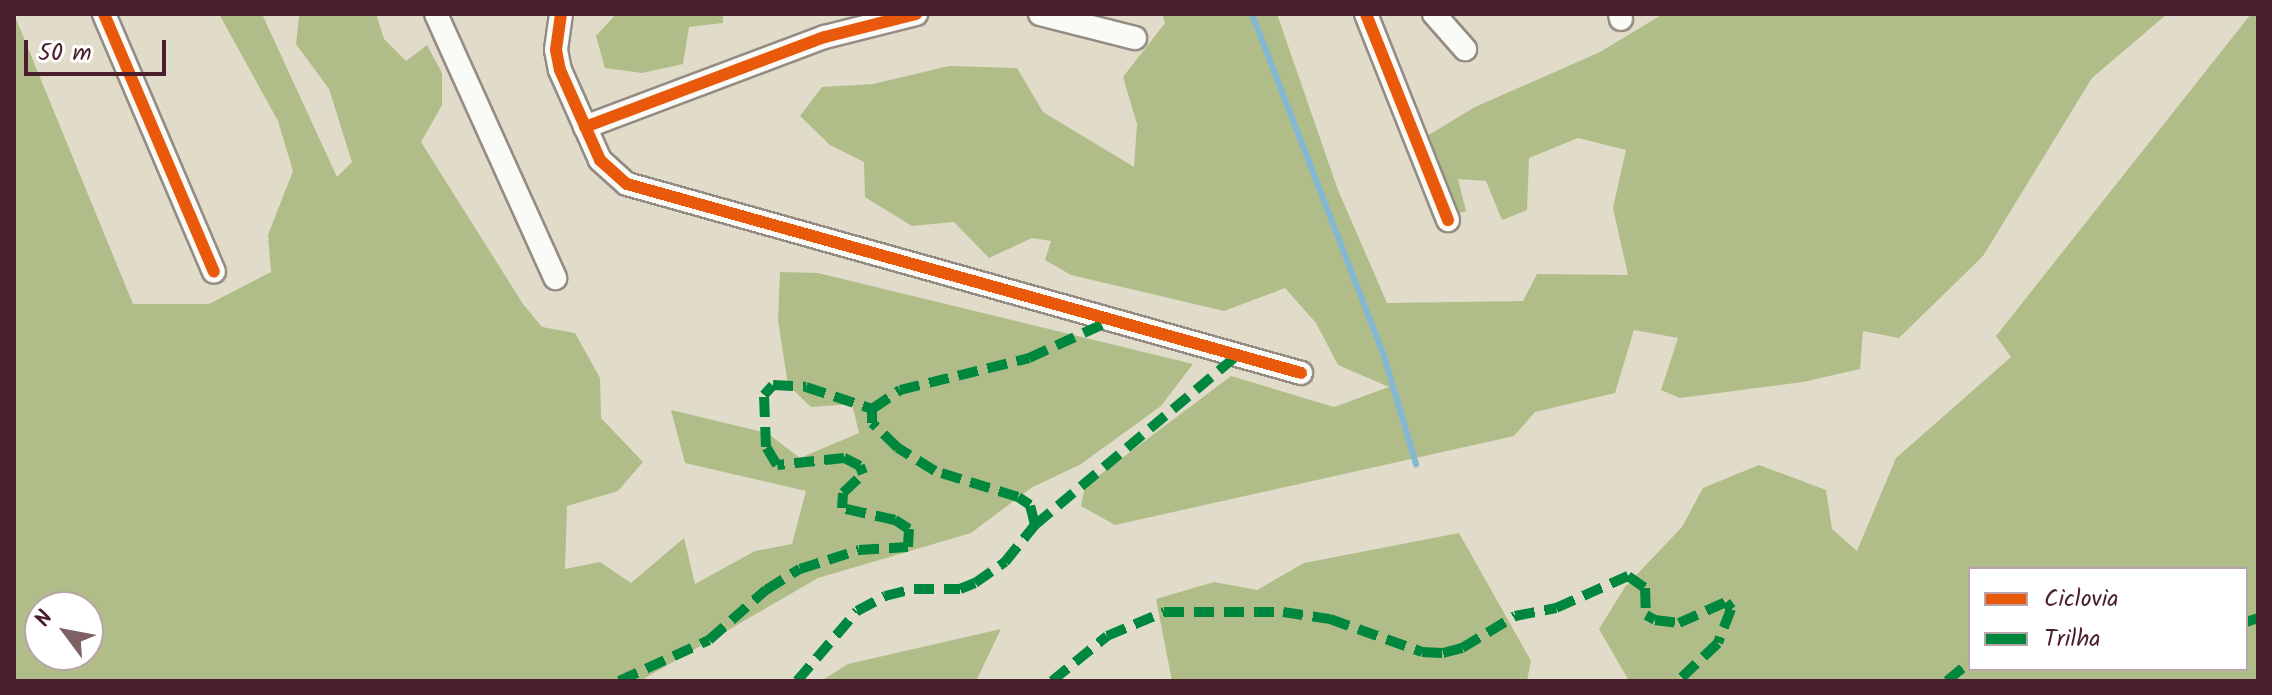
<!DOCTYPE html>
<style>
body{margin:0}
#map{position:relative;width:2272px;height:695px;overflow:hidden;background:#e0dcc9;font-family:Kalam,sans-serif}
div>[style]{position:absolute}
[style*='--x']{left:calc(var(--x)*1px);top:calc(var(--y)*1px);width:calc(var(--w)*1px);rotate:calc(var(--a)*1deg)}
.forest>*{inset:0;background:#b1bd89}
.stream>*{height:6px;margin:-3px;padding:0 3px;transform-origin:3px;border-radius:3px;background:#84b8d2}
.roads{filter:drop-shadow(2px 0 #948b83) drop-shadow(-2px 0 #948b83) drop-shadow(0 2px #948b83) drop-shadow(0 -2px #948b83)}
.minor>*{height:22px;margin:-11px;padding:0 11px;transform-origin:11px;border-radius:11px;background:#fafaf7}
.quiet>*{height:10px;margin-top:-5px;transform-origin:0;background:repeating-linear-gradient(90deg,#00873e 0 20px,transparent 0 30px)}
.cycleway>*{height:12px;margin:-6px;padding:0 6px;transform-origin:6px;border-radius:6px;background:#e8590c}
span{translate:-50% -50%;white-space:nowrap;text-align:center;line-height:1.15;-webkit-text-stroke:6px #fff;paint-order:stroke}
.frame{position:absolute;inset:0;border:16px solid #4a1f2b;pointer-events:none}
.legend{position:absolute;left:1968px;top:567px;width:280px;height:104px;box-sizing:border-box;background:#fff;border:2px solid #b7a5aa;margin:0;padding:10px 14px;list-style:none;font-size:24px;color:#4a1f2b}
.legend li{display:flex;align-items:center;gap:16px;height:40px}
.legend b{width:40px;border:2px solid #b7a5aa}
.north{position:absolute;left:24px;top:591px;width:80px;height:80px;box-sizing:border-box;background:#fff;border:2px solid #b7a5aa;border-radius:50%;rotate:302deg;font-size:22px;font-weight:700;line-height:32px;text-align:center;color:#4a1f2b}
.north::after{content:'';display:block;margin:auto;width:28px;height:36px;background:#7e6162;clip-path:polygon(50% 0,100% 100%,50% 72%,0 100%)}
.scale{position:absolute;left:24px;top:40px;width:142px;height:36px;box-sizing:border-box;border:4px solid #4a1f2b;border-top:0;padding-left:10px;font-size:24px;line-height:28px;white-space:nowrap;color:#4a1f2b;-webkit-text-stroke:6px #fff;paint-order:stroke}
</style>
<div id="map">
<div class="forest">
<i style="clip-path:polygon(evenodd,14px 14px,133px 304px,209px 304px,271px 272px,268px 235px,293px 171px,278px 121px,219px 14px,262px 14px,337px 177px,352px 162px,329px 89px,296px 44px,299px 16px,376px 14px,384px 39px,406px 61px,427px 45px,442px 73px,442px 105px,421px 142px,523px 304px,542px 327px,575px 333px,600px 378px,601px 418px,643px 462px,618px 491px,567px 506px,565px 569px,600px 562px,631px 583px,684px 538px,695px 584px,755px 551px,792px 544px,806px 491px,685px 463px,671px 410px,767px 433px,800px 458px,859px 433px,852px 404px,811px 407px,788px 385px,778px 320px,780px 272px,818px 273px,1193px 364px,1161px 406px,1081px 464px,1031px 488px,971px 533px,818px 578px,640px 681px,14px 681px,14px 14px,88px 607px,88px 655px,40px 655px,40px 607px,88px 607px)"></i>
<i style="clip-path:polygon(616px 14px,723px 14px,723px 23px,689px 27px,683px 64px,642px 73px,605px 68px,596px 36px)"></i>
<i style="clip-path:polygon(1162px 14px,1277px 14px,1338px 190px,1387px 303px,1523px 301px,1537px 274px,1628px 275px,1613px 208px,1626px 150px,1578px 138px,1529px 158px,1527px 210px,1502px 220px,1486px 181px,1458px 179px,1466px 211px,1454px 215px,1427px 136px,1475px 107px,1600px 52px,1663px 14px,2167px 14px,2092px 78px,1983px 256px,1899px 338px,1863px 331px,1860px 369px,1803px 382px,1680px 398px,1661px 390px,1678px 338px,1634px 330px,1615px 393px,1535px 412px,1514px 436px,1115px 525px,1081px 506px,1085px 486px,1231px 376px,1334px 407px,1389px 387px,1338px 365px,1316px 323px,1285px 288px,1224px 311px,1071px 275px,1045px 260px,1051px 241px,1032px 238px,989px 258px,954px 222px,912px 226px,865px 197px,864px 162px,830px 145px,800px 116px,822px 87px,873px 84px,949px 66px,1017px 68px,1043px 112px,1134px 167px,1137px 124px,1123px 77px,1165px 23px)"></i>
<i style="clip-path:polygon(evenodd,2251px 14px,2258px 14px,2258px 681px,1629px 681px,1599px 629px,1625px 587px,1682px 527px,1703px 488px,1759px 465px,1826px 490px,1832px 529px,1857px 551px,1896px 458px,2011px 357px,1996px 336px,2251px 14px,2246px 569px,2246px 669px,1970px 669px,1970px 569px,2246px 569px)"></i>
<i style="clip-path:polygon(1459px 533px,1531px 661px,1527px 681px,1172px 681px,1156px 599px,1214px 582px,1257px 590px,1304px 563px)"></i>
<i style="clip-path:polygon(1001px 629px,976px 681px,821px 681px,848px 664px)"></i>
</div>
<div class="stream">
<i style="--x:1252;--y:14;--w:367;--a:68.9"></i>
<i style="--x:1384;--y:356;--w:113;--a:73.5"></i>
</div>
<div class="roads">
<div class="minor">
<i style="--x:104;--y:14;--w:280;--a:66.9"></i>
<i style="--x:436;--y:14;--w:290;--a:65.7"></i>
<i style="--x:561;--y:14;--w:36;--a:98"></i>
<i style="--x:556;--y:50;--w:20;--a:79"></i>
<i style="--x:560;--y:70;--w:98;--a:66"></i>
<i style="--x:600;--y:160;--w:36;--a:42"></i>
<i style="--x:627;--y:184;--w:700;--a:15.66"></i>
<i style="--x:1040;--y:14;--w:98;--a:14.2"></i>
<i style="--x:1366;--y:14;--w:222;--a:68.3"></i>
<i style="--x:1434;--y:14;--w:47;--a:48.5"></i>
<i style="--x:1620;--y:14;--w:5;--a:79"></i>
<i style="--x:585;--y:127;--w:256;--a:-20.6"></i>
<i style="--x:825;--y:37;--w:94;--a:-14.2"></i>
</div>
</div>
<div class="quiet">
<i style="--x:1035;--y:525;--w:266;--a:-40"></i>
<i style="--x:2246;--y:622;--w:13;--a:-18"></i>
<i style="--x:619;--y:681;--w:99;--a:-24.5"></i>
<i style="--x:709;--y:640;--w:76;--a:-41.3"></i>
<i style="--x:766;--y:590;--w:40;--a:-32"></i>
<i style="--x:800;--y:569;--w:62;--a:-17.9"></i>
<i style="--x:859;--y:550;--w:49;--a:-3.5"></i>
<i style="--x:908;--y:547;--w:18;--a:-87"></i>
<i style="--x:909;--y:529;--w:17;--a:-147"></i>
<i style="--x:895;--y:520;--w:54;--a:-167.2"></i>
<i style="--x:842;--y:508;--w:15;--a:-86"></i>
<i style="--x:843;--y:493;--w:28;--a:-44"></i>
<i style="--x:863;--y:474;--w:9;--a:-111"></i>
<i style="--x:860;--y:466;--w:18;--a:-153"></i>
<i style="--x:844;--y:458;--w:67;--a:174"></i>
<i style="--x:777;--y:465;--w:21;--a:-121"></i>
<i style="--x:766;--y:447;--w:52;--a:-92.2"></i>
<i style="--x:764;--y:395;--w:13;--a:-48"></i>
<i style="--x:773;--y:385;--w:33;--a:3"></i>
<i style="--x:806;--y:387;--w:70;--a:18.4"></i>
<i style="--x:797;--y:681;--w:92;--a:-49.4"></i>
<i style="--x:857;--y:611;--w:32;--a:-28"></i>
<i style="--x:885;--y:596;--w:30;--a:-14"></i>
<i style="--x:914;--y:589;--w:46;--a:0"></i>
<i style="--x:960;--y:589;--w:16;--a:-22"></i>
<i style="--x:975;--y:583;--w:37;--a:-35"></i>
<i style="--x:1005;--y:562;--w:48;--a:-51"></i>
<i style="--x:1035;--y:525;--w:21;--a:-104"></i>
<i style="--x:1030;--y:505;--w:14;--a:-146"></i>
<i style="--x:1018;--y:497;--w:87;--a:-162.6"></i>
<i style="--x:935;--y:471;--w:44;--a:-148.1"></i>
<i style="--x:898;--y:448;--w:36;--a:-136"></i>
<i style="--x:872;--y:423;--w:14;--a:-90"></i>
<i style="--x:872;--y:409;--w:34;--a:-34"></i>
<i style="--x:900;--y:390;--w:133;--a:-13.9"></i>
<i style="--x:1029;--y:358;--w:94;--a:-24.6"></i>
<i style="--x:1052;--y:681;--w:71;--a:-39.3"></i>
<i style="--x:1107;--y:636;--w:62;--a:-22.8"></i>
<i style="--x:1164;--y:612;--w:119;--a:0"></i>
<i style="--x:1283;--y:612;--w:48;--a:8.5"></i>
<i style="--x:1330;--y:619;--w:98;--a:19.7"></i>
<i style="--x:1422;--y:652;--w:21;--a:3"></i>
<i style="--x:1443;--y:653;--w:20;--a:-15"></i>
<i style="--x:1462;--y:648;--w:62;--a:-31.1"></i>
<i style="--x:1515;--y:616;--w:42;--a:-11"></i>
<i style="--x:1556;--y:608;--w:79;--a:-24"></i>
<i style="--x:1628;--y:576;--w:21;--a:35"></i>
<i style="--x:1645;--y:588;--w:27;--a:88"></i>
<i style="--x:1646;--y:615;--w:10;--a:29"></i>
<i style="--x:1655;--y:620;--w:24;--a:7"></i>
<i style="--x:1679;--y:623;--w:51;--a:-24.1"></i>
<i style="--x:1726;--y:602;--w:9;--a:54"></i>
<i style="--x:1731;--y:609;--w:36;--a:111"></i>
<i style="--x:1718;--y:643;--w:55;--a:136.5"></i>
<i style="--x:1947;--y:681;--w:30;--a:-40"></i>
</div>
<div class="cycleway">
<i style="--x:104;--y:14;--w:280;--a:66.9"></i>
<i style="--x:561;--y:14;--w:36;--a:98"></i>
<i style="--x:556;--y:50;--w:20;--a:79"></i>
<i style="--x:560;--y:70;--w:98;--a:66"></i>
<i style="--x:600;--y:160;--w:36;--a:42"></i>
<i style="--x:627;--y:184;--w:700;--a:15.66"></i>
<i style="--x:1366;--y:14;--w:222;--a:68.3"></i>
<i style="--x:585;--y:127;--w:256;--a:-20.6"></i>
<i style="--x:825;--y:37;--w:94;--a:-14.2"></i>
</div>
<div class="frame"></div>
<ul class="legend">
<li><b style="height:10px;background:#e8590c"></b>Ciclovia</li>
<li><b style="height:10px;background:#00873e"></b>Trilha</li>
</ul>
<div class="north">N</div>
<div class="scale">50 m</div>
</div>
